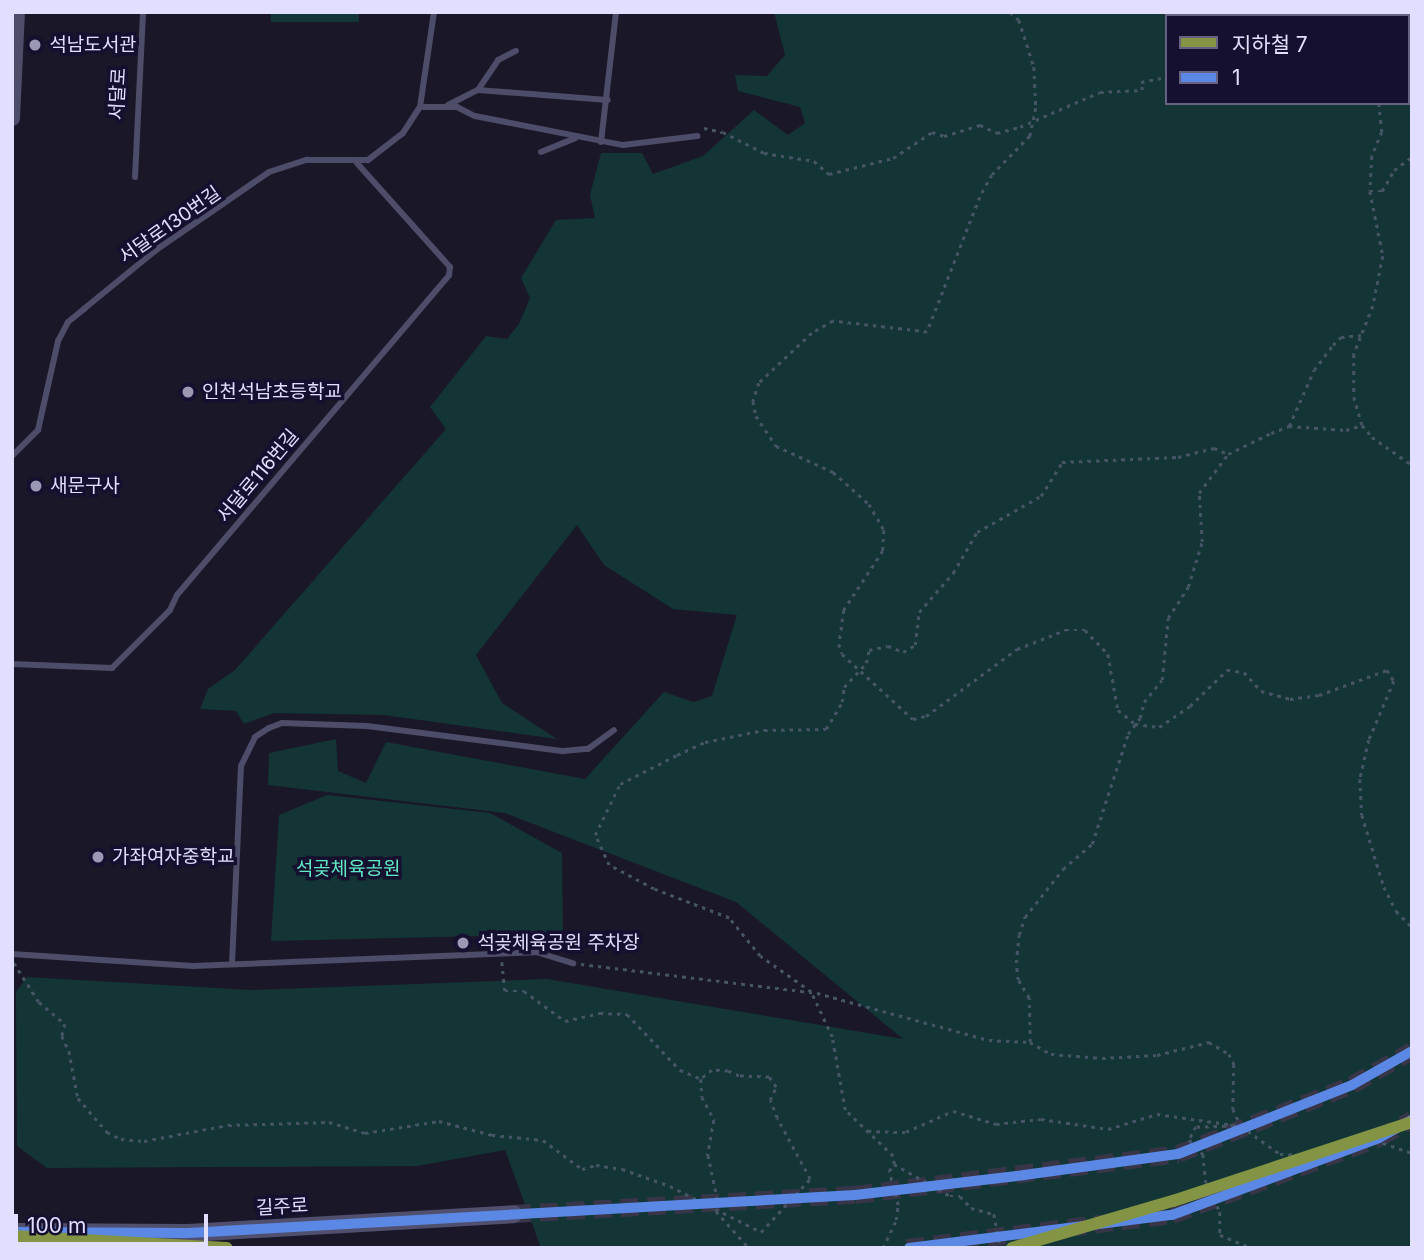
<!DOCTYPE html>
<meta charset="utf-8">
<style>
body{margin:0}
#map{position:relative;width:1424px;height:1260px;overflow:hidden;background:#1a1728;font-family:Inter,"Noto Sans KR",sans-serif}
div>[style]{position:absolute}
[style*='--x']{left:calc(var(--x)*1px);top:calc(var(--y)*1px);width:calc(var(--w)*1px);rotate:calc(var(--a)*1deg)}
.green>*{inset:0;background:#133536;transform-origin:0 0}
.secondary-tunnel>*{height:18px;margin-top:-9px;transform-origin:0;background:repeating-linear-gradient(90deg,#383548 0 18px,transparent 0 27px)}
.path>*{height:2.5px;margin-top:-1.25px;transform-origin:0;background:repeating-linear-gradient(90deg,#465566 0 3.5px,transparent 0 8.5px)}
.service>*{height:6px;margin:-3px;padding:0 3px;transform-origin:3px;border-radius:3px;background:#4d4c69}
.tertiary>*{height:16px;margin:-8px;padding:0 8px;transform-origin:8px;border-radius:8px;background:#4d4c69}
.secondary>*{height:18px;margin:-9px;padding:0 9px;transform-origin:9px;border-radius:9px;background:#514f6e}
.bus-1>*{height:10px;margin:-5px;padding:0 5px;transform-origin:5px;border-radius:5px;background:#5a88e4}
.metro-1>*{height:12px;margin:-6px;padding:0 6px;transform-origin:6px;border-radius:6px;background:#839444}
.dots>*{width:19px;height:19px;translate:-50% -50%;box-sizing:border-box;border:4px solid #15102f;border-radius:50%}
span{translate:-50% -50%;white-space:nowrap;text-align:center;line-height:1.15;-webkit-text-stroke:7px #15102f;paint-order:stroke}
.poi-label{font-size:19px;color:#e1deff}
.left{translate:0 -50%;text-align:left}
.street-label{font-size:19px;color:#e1deff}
.park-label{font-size:19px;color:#5feac5}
.frame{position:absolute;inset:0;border:14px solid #e1deff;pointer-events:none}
.legend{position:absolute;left:1165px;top:14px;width:245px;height:91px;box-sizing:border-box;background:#15102f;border:2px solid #676282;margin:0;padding:9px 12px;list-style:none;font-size:21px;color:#e1deff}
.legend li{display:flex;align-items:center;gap:14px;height:35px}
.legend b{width:35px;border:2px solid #676282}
.scale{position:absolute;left:14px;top:1214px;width:194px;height:32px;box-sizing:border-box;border:4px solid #e1deff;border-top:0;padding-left:9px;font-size:21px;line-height:24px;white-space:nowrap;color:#e1deff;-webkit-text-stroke:5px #15102f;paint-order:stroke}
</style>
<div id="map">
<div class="green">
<i style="left:271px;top:12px;width:88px;height:10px"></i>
<i style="clip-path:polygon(evenodd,774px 12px,1412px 12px,1412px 1248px,541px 1248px,505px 1150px,417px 1166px,47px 1168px,17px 1146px,16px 992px,27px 977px,251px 990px,547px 979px,903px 1039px,736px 902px,505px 813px,268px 785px,269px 753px,336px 739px,338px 771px,366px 783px,386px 742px,585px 779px,664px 692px,693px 702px,712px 696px,737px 615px,673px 609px,604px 565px,577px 525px,476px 655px,502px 703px,557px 739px,384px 715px,274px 713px,244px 724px,236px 711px,200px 709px,208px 689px,235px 670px,446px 429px,430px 407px,486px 336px,507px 339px,519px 324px,530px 298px,521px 278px,556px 220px,595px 218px,590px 195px,601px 153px,642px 153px,653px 174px,703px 156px,754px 110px,788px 135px,805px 123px,800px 107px,738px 91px,735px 75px,767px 76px,785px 55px,774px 12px,1167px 16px,1408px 16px,1408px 103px,1167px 103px,1167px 16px)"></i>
<i style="clip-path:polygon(327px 795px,490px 813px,562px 853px,563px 934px,271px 941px,279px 815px)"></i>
</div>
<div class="secondary-tunnel">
<i style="--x:513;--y:1214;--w:343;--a:-3.2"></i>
<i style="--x:855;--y:1195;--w:326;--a:-7.2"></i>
<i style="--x:1178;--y:1154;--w:187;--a:-21.6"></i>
<i style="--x:1352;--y:1085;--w:69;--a:-29.5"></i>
<i style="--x:907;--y:1248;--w:267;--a:-7.1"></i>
<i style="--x:1172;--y:1215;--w:221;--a:-20.4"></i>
<i style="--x:1379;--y:1138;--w:38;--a:-29"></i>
</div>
<div class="path">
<i style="--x:1010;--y:12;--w:12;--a:42"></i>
<i style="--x:1019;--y:20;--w:49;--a:72.3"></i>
<i style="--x:1034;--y:67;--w:41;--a:87.2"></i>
<i style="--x:1036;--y:108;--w:29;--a:102"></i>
<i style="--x:1030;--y:136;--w:54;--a:134.3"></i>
<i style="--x:992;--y:175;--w:25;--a:119"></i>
<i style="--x:980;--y:197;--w:145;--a:111.4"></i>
<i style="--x:927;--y:332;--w:95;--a:-173.3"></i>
<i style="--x:833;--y:321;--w:24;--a:150"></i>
<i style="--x:812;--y:333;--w:73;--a:136.7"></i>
<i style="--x:759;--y:383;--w:19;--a:108"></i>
<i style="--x:753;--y:401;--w:15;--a:79"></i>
<i style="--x:756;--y:416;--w:36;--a:56"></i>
<i style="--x:776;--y:446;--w:63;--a:24.5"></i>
<i style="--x:833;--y:472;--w:48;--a:41.6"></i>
<i style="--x:869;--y:504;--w:30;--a:60"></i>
<i style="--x:884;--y:530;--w:21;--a:93"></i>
<i style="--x:883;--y:551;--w:71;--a:123.5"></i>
<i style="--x:844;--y:610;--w:34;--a:98"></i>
<i style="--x:839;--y:644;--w:10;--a:73"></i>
<i style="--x:842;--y:654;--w:96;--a:42.5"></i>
<i style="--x:913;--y:719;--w:13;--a:-13"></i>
<i style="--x:926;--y:716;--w:113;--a:-36.4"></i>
<i style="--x:1017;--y:649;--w:52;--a:-21.6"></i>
<i style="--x:1065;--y:630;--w:20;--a:0"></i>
<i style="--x:1085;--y:630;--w:33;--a:46"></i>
<i style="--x:1108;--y:654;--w:57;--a:79.9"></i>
<i style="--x:1118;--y:710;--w:22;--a:39"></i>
<i style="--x:1135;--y:724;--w:24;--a:7"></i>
<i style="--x:1159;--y:727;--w:37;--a:-34"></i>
<i style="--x:1190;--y:706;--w:52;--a:-44.2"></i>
<i style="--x:1227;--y:670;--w:17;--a:7"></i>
<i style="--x:1244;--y:672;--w:25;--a:48"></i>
<i style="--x:1261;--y:691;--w:30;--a:15"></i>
<i style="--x:1290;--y:699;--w:29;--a:-8"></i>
<i style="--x:1319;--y:695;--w:72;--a:-20.2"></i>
<i style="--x:1387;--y:670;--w:13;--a:58"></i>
<i style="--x:1394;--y:681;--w:64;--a:113"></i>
<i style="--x:1369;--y:740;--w:40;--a:103"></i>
<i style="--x:1360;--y:779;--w:36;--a:87"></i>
<i style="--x:1362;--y:815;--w:75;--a:73"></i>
<i style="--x:1384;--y:887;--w:27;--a:63"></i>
<i style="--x:1396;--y:911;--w:23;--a:45"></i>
<i style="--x:1358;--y:12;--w:4;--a:76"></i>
<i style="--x:1268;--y:16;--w:5;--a:-53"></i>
<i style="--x:1379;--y:103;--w:29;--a:84"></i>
<i style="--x:1382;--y:132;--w:26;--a:113"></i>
<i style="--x:1372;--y:156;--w:35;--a:93"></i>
<i style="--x:1370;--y:191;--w:66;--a:78.7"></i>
<i style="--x:1383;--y:256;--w:51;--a:101.3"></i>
<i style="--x:1373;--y:306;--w:52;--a:111.6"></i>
<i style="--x:1354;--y:354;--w:43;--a:90"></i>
<i style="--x:1354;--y:397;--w:29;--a:74"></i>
<i style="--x:1362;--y:425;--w:16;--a:50"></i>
<i style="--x:1372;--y:437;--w:49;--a:35"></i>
<i style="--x:704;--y:128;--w:19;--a:12"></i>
<i style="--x:723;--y:132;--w:46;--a:27.1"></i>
<i style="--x:764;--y:153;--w:51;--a:9.1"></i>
<i style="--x:814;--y:161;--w:20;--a:41"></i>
<i style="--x:829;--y:174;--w:66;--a:-14"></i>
<i style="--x:893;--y:158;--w:47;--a:-33.7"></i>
<i style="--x:932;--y:132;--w:13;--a:18"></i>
<i style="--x:944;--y:136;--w:38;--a:-17"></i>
<i style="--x:980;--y:125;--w:19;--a:25"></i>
<i style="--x:997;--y:133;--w:24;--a:-15"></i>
<i style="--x:1020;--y:127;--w:87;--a:-23.6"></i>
<i style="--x:1100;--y:92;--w:42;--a:-2.7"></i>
<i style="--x:1142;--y:90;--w:8;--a:-97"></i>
<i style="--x:1141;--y:82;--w:26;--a:-11"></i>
<i style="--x:1370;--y:191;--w:12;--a:0"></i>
<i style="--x:1382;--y:191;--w:24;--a:-60"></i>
<i style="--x:1394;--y:170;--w:22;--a:-36"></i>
<i style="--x:1289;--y:426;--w:61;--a:-65.9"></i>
<i style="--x:1314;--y:370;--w:31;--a:-53"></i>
<i style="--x:1333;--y:345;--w:11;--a:-45"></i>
<i style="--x:1341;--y:337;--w:20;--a:-6"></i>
<i style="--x:502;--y:962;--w:29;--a:84"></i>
<i style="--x:505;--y:991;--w:19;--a:0"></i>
<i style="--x:524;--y:991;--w:51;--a:36.2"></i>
<i style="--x:565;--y:1021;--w:36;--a:-13"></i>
<i style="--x:600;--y:1013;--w:27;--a:2"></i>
<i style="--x:627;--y:1014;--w:77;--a:46.6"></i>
<i style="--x:680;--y:1070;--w:23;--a:23"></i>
<i style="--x:14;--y:963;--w:46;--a:57.3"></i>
<i style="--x:39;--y:1002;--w:34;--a:40"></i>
<i style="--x:65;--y:1024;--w:12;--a:104"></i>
<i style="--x:62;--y:1036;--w:17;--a:65"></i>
<i style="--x:69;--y:1051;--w:48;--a:79.2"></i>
<i style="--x:78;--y:1098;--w:45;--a:49.5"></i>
<i style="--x:107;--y:1132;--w:16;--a:27"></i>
<i style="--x:121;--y:1139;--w:23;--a:5"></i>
<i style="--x:144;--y:1141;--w:86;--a:-10.8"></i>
<i style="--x:228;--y:1125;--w:101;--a:-1.7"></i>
<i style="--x:329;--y:1122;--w:38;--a:17"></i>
<i style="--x:365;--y:1133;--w:75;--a:-9.2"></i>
<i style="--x:439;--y:1121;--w:55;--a:14.8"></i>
<i style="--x:492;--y:1135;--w:51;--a:5.6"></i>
<i style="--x:543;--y:1140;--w:49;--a:36.6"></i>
<i style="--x:582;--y:1169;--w:15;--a:-16"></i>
<i style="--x:596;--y:1165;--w:26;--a:9"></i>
<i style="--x:622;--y:1169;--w:51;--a:19.5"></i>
<i style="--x:670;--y:1186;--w:102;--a:26.8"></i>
<i style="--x:761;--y:1232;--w:72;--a:-47.2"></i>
<i style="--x:810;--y:1179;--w:69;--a:-118.4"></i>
<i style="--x:777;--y:1118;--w:19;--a:-111"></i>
<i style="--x:770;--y:1100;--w:14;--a:-65"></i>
<i style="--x:776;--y:1087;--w:12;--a:-125"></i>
<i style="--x:769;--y:1077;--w:30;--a:-178"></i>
<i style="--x:739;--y:1076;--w:12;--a:-156"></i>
<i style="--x:728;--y:1071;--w:16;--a:-176"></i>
<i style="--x:712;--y:1070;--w:14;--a:141"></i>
<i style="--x:581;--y:964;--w:238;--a:7"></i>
<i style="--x:817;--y:993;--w:178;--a:15.3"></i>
<i style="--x:989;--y:1040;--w:41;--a:2.8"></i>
<i style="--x:1030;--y:1042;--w:44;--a:-91.3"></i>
<i style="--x:1029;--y:998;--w:21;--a:-121"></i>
<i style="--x:1018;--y:980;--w:17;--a:-97"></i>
<i style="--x:1016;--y:963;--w:28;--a:-84"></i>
<i style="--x:1019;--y:935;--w:19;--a:-72"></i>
<i style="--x:1025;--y:917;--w:61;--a:-51.6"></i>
<i style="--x:1063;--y:869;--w:38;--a:-41"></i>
<i style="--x:1092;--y:844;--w:116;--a:-71.9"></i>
<i style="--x:1128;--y:734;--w:20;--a:-53"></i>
<i style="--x:1140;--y:718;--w:16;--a:-76"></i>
<i style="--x:1144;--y:702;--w:28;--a:-51"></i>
<i style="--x:1162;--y:680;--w:62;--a:-84.5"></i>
<i style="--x:1168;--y:618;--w:37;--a:-57"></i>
<i style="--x:1188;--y:587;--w:47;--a:-72.7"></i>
<i style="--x:1202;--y:542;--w:49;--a:-93.5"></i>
<i style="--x:1199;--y:493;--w:49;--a:-53.4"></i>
<i style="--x:1228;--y:454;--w:48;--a:-26"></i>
<i style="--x:1271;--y:433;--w:19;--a:-21"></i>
<i style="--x:1289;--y:426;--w:57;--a:4"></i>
<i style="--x:1346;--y:430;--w:17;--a:-17"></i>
<i style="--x:1030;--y:1042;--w:24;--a:30"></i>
<i style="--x:1051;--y:1054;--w:51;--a:4.5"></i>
<i style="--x:1102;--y:1058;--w:55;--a:-3.1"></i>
<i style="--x:1157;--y:1055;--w:54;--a:-14"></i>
<i style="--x:1209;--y:1042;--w:23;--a:31"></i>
<i style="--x:1229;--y:1054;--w:11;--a:63"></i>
<i style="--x:1234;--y:1064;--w:45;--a:91.3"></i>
<i style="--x:1233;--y:1109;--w:19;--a:65"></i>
<i style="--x:1241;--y:1126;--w:48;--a:35.7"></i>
<i style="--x:1280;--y:1154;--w:50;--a:1.1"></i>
<i style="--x:1330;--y:1155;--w:30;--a:-26"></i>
<i style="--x:1357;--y:1142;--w:26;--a:2"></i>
<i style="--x:1383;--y:1143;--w:31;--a:19"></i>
<i style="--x:701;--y:1079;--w:18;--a:87"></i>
<i style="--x:702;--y:1097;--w:26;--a:62"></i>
<i style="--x:714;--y:1120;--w:36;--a:100"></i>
<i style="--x:708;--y:1155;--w:48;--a:78"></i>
<i style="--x:718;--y:1202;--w:9;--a:126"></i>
<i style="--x:1234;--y:1126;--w:38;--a:178"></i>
<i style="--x:1196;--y:1127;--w:15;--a:118"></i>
<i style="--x:1189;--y:1140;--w:20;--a:45"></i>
<i style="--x:1203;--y:1154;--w:29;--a:84"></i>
<i style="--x:1206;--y:1183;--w:32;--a:64"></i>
<i style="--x:1220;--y:1212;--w:23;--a:90"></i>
<i style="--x:1220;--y:1235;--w:35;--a:22"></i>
<i style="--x:868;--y:1131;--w:38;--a:2"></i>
<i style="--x:906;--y:1132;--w:51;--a:-24.1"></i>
<i style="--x:953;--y:1111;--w:45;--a:16.8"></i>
<i style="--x:996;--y:1124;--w:45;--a:-6.3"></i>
<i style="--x:1041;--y:1119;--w:68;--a:8.5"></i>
<i style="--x:1108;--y:1129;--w:51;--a:-17"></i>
<i style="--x:1157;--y:1114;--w:85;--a:8.1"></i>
<i style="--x:894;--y:1164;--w:64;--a:29.7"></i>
<i style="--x:950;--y:1196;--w:10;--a:0"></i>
<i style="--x:960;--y:1196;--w:16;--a:47"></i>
<i style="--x:971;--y:1208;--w:24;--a:15"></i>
<i style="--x:994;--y:1214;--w:35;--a:80"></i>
<i style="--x:716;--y:1211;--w:50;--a:48.3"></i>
<i style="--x:883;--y:1248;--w:31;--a:-65"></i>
<i style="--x:896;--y:1220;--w:15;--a:-82"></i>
<i style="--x:898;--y:1205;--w:35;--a:-105"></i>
<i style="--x:889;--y:1171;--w:9;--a:-54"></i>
<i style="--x:894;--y:1164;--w:8;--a:-97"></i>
<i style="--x:893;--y:1156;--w:66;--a:-136.2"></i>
<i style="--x:845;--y:1110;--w:74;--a:-100.1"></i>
<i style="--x:832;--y:1037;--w:50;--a:-115"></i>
<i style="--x:811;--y:992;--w:62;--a:-144.8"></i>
<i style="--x:760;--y:956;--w:49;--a:-129.2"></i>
<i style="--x:729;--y:918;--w:80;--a:-158.9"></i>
<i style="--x:654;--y:889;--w:51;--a:-151.9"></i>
<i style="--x:609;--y:865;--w:33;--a:-115"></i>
<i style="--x:595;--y:835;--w:57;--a:-63.9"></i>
<i style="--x:620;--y:784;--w:64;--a:-27"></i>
<i style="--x:677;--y:755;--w:31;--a:-25"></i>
<i style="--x:705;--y:742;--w:60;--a:-11.5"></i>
<i style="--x:764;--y:730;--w:62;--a:-0.9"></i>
<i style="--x:826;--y:729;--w:31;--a:-59"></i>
<i style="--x:842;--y:702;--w:15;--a:-82"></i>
<i style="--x:844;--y:687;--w:33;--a:-47"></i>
<i style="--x:866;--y:663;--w:13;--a:-77"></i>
<i style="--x:869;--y:650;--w:19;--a:-12"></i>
<i style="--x:888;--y:646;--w:16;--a:22"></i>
<i style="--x:903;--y:652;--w:14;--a:-30"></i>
<i style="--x:915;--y:645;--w:33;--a:-83"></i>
<i style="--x:919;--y:612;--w:52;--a:-48.9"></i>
<i style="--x:953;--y:573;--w:48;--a:-59.7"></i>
<i style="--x:977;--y:532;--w:73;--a:-29.4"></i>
<i style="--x:1041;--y:496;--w:40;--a:-58"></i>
<i style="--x:1062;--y:462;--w:116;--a:-2.5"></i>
<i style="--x:1178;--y:457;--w:37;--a:-14"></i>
<i style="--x:1214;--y:448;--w:15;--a:23"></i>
</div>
<div class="service">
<i style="--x:478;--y:90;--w:130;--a:4.4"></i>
<i style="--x:448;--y:105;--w:34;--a:-27"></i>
<i style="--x:478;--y:90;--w:36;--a:-56"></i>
<i style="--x:498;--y:60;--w:20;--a:-27"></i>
<i style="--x:420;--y:107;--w:37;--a:0"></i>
<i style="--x:457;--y:107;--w:20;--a:27"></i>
<i style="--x:475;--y:116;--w:151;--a:11.1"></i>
<i style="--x:623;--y:145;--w:75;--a:-6.9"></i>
<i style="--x:601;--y:142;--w:131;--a:-83.4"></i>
<i style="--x:541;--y:152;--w:37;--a:-22"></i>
<i style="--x:135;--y:177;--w:165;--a:-87.2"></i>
<i style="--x:12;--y:456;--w:37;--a:-45"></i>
<i style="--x:38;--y:430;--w:91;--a:-77.3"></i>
<i style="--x:58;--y:341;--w:21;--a:-62"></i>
<i style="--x:68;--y:322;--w:22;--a:-39"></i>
<i style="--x:85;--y:308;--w:92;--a:-39.2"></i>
<i style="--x:156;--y:250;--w:137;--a:-34.6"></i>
<i style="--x:269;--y:172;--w:40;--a:-18"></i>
<i style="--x:307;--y:160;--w:61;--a:0"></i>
<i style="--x:368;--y:160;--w:44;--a:-37.6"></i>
<i style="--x:403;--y:133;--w:31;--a:-57"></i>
<i style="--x:420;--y:107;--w:96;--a:-81.6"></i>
<i style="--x:12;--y:664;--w:100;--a:2.3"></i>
<i style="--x:112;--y:668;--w:82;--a:-45"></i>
<i style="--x:170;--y:610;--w:17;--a:-65"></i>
<i style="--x:177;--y:595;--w:420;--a:-49.6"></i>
<i style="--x:449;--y:275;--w:8;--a:-83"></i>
<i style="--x:450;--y:267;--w:140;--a:-131.8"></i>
<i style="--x:12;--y:954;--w:181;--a:3.8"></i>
<i style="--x:193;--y:966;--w:343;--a:-2.3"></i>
<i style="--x:536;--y:952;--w:39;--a:17"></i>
<i style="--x:232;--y:964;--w:198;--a:-87.4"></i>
<i style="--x:241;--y:766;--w:32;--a:-64"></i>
<i style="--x:255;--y:737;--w:17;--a:-33"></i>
<i style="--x:269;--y:728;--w:14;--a:-21"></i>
<i style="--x:282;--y:723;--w:85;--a:2"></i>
<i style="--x:367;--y:726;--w:198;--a:7.3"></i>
<i style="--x:563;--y:751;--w:25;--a:-5"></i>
<i style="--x:588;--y:749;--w:32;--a:-36"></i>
</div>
<div class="tertiary">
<i style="--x:12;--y:118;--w:106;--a:-87.3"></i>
</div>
<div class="secondary">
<i style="--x:12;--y:1232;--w:176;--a:0.3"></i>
<i style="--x:188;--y:1233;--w:326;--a:-3.3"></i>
</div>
<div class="bus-1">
<i style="--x:12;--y:1232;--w:176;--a:0.3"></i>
<i style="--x:188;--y:1233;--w:668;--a:-3.26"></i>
<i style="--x:855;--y:1195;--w:170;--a:-6.7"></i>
<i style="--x:1024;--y:1175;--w:155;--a:-7.8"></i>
<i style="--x:1178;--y:1154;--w:187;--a:-21.6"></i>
<i style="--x:1352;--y:1085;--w:69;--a:-29.5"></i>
<i style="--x:909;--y:1248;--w:265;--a:-7.2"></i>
<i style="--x:1172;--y:1215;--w:221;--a:-20.4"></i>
<i style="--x:1379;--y:1138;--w:38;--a:-29"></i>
</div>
<div class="metro-1">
<i style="--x:12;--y:1236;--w:215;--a:3.2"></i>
<i style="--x:1012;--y:1248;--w:168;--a:-16.3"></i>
<i style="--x:1173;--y:1201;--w:252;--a:-18.3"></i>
</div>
<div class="dots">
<i style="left:35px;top:45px;background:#9b98b4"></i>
<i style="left:188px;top:392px;background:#9b98b4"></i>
<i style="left:36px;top:486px;background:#9b98b4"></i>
<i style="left:98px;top:857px;background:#9b98b4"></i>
<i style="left:463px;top:943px;background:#9b98b4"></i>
</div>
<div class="poi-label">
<span class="left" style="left:49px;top:45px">석남도서관</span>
<span class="left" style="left:202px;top:392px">인천석남초등학교</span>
<span class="left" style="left:50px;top:486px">새문구사</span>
<span class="left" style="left:112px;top:857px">가좌여자중학교</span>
<span class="left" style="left:477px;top:943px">석곶체육공원 주차장</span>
</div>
<div class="street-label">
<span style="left:118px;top:94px;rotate:-87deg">서달로</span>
<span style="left:170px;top:225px;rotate:-35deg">서달로130번길</span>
<span style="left:258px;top:476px;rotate:-50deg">서달로116번길</span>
<span style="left:282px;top:1207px;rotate:-3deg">길주로</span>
</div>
<div class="park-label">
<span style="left:348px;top:869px">석곶체육공원</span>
</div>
<div class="frame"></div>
<ul class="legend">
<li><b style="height:9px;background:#839444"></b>지하철 7</li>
<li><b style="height:9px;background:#5a88e4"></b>1</li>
</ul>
<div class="scale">100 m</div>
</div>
